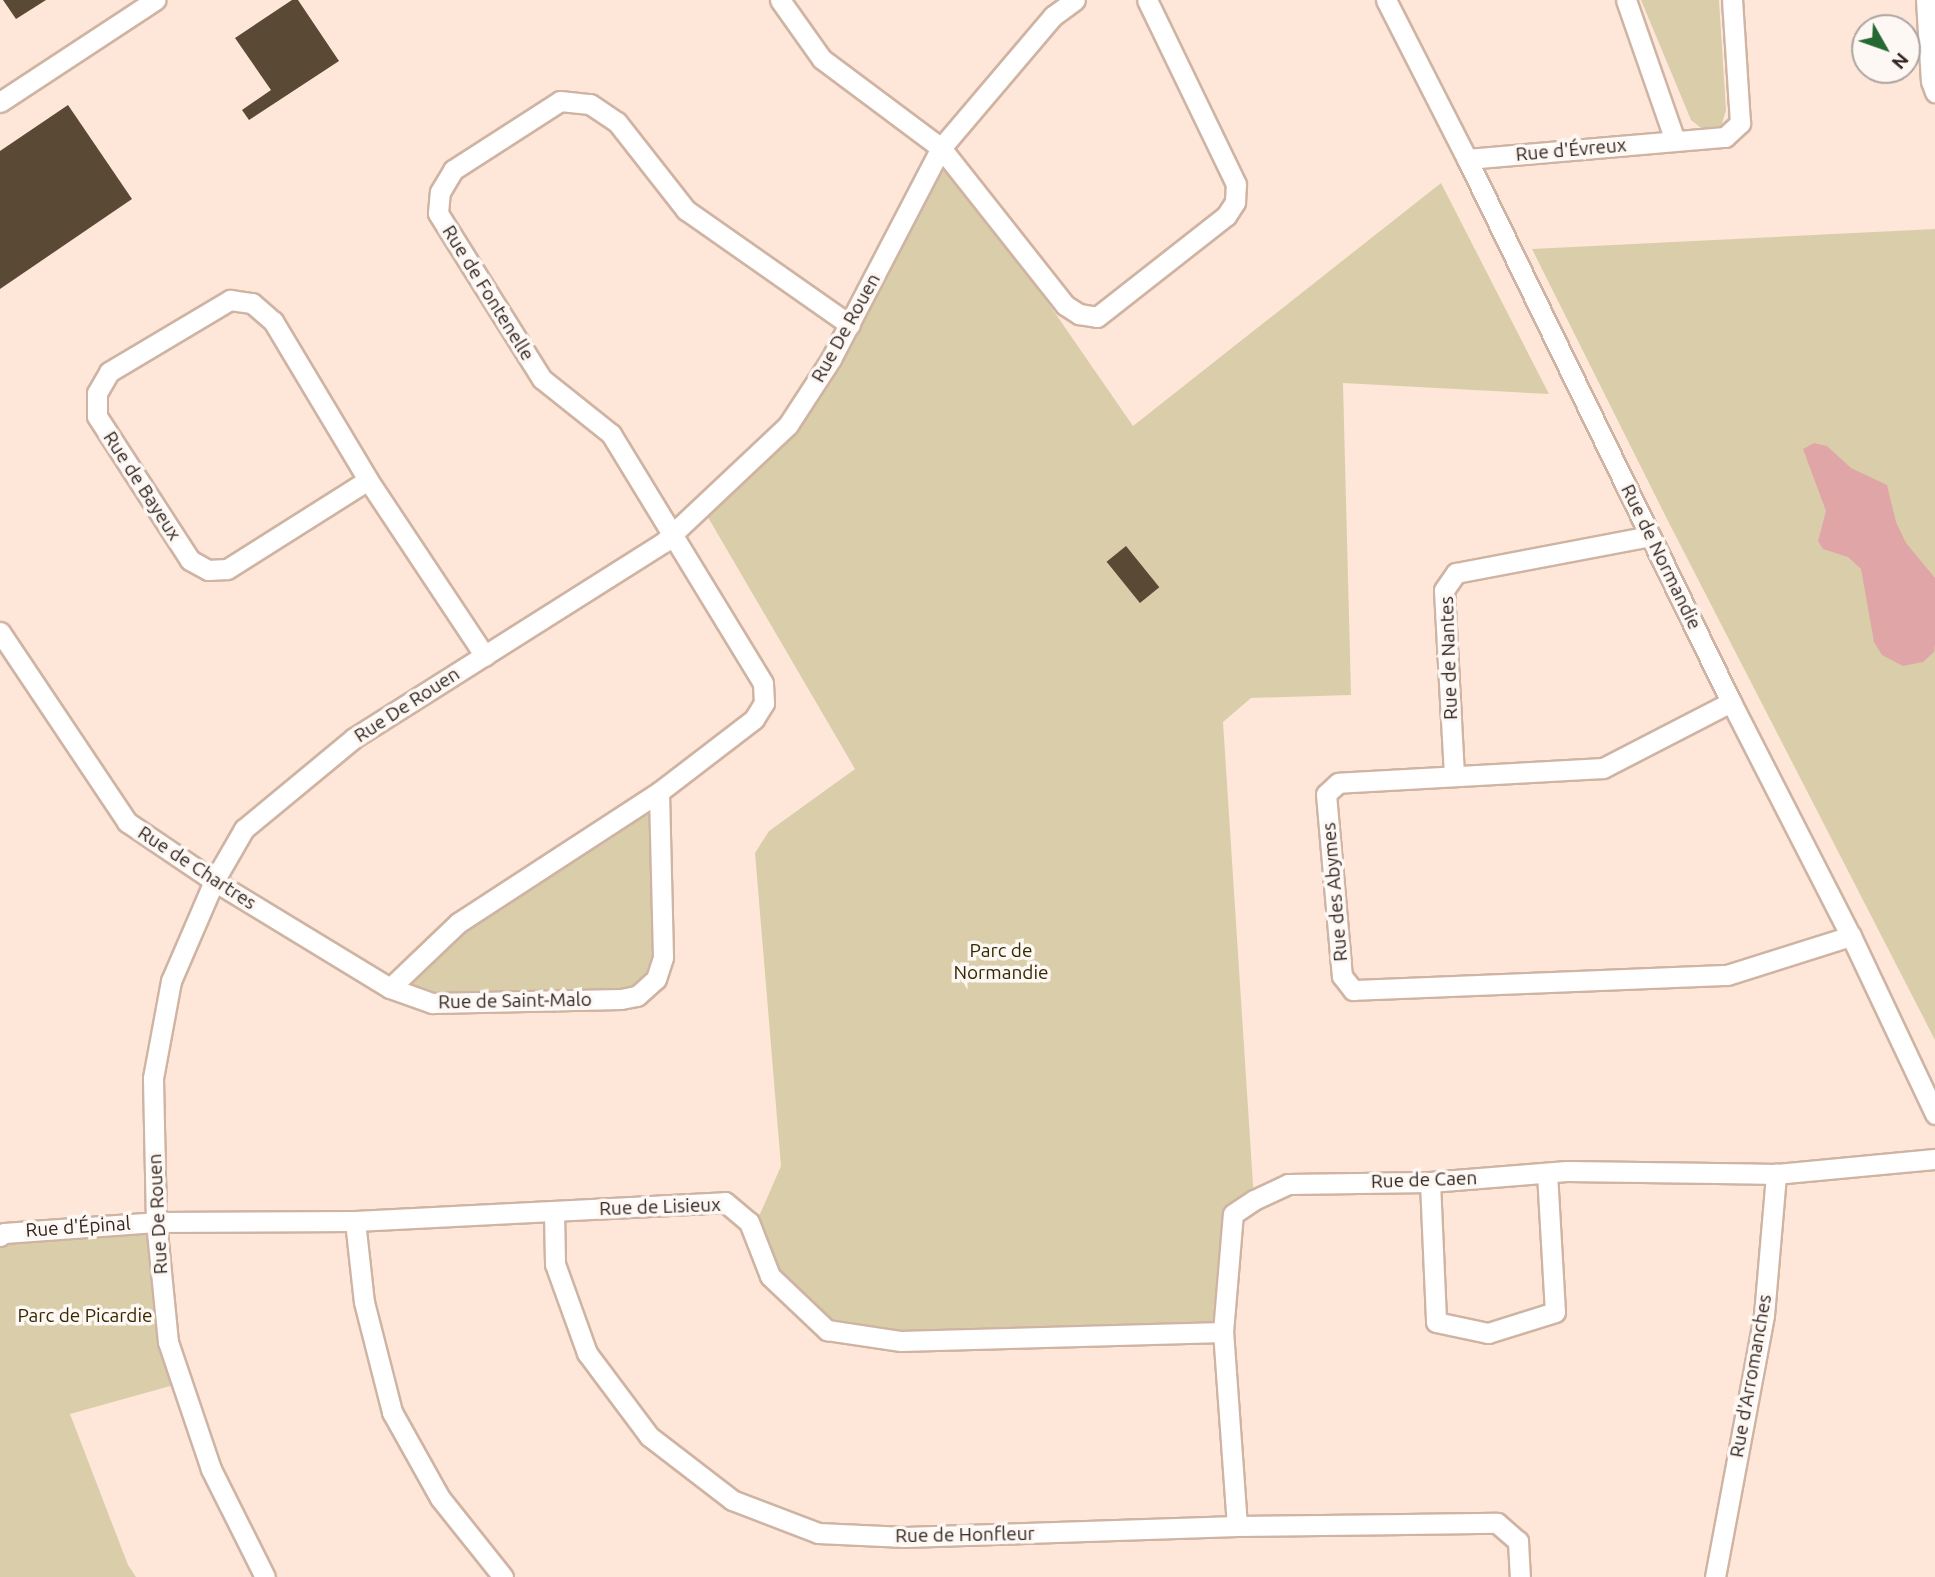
<!DOCTYPE html>
<meta charset="utf-8">
<style>
body{margin:0}
#map{position:relative;width:1935px;height:1577px;overflow:hidden;background:#fee7d9;font-family:Ubuntu,sans-serif}
div>[style]{position:absolute}
[style*='--x']{left:calc(var(--x)*1px);top:calc(var(--y)*1px);width:calc(var(--w)*1px);rotate:calc(var(--a)*1deg)}
.green>*{inset:0;background:#daceaa}
.water>*{inset:0;background:#e0a5a7}
.building>*{inset:0;background:#5a4a35;transform-origin:0 0}
.roads{filter:drop-shadow(2px 0 #cfb4a3) drop-shadow(-2px 0 #cfb4a3) drop-shadow(0 2px #cfb4a3) drop-shadow(0 -2px #cfb4a3)}
.street>*{height:19px;margin:-9.5px;padding:0 9.5px;transform-origin:9.5px;border-radius:9.5px;background:#fff}
span{translate:-50% -50%;white-space:nowrap;text-align:center;line-height:1.15;-webkit-text-stroke:7px #fef8f5;paint-order:stroke}
.street-label{font-size:19px;color:#30251f}
.park-label{font-size:19px;color:#362900}
.north{position:absolute;left:1851px;top:14px;width:70px;height:70px;box-sizing:border-box;background:#fef8f5;border:2px solid #aca49f;border-radius:50%;rotate:130deg;font-size:19px;font-weight:700;line-height:28px;text-align:center;color:#30251f}
.north::after{content:'';display:block;margin:auto;width:24px;height:32px;background:#256832;clip-path:polygon(50% 0,100% 100%,50% 72%,0 100%)}
</style>
<div id="map">
<div class="green">
<i style="clip-path:polygon(1641px 0,1719px 0,1726px 110px,1721px 127px,1713px 130px,1701px 128px,1691px 120px)"></i>
<i style="clip-path:polygon(941px 148px,1133px 426px,1441px 183px,1549px 394px,1343px 383px,1351px 695px,1251px 698px,1223px 722px,1254px 1200px,1233px 1214px,1223px 1332px,901px 1341px,827px 1330px,770px 1276px,749px 1222px,760px 1214px,781px 1166px,755px 853px,769px 831px,855px 769px,702px 507px,788px 425px)"></i>
<i style="clip-path:polygon(1935px 229px,1935px 1040px,1668px 521px,1532px 249px)"></i>
<i style="clip-path:polygon(659px 792px,663px 957px,637px 996px,432px 1003px,390px 988px,458px 923px)"></i>
<i style="clip-path:polygon(156px 1222px,181px 1383px,70px 1414px,128px 1565px,136px 1577px,0 1577px,0 1236px)"></i>
</div>
<div class="water">
<i style="clip-path:polygon(1814px 443px,1827px 446px,1851px 468px,1887px 485px,1896px 522px,1906px 543px,1935px 578px,1935px 644px,1934px 652px,1923px 662px,1903px 666px,1882px 655px,1874px 642px,1861px 569px,1848px 557px,1823px 549px,1818px 541px,1826px 511px,1803px 449px)"></i>
</div>
<div class="building">
<i style="clip-path:polygon(3px 0,46px 0,16px 19px)"></i>
<i style="clip-path:polygon(292px 0,298px 0,339px 61px,249px 120px,242px 110px,271px 90px,235px 38px)"></i>
<i style="clip-path:polygon(68px 105px,132px 199px,0 289px,0 151px)"></i>
<i style="left:1126px;top:546px;width:53px;height:25px;rotate:51deg"></i>
</div>
<div class="roads">
<div class="street">
<i style="--x:780;--y:0;--w:72;--a:54.6"></i>
<i style="--x:822;--y:59;--w:149;--a:36.8"></i>
<i style="--x:941;--y:148;--w:200;--a:51.7"></i>
<i style="--x:1065;--y:305;--w:17;--a:33"></i>
<i style="--x:1079;--y:314;--w:18;--a:9"></i>
<i style="--x:1097;--y:317;--w:164;--a:-38.1"></i>
<i style="--x:1226;--y:216;--w:17;--a:-57"></i>
<i style="--x:1235;--y:202;--w:18;--a:-87"></i>
<i style="--x:1236;--y:184;--w:204;--a:-115.8"></i>
<i style="--x:1386;--y:0;--w:178;--a:63"></i>
<i style="--x:1467;--y:159;--w:604;--a:64.07"></i>
<i style="--x:1731;--y:702;--w:263;--a:62.9"></i>
<i style="--x:1851;--y:936;--w:197;--a:64.7"></i>
<i style="--x:1626;--y:0;--w:149;--a:70.8"></i>
<i style="--x:1926;--y:0;--w:81;--a:86.5"></i>
<i style="--x:1931;--y:81;--w:12;--a:70"></i>
<i style="--x:0;--y:102;--w:186;--a:-33.3"></i>
<i style="--x:1467;--y:159;--w:259;--a:-4.9"></i>
<i style="--x:1725;--y:137;--w:21;--a:-43"></i>
<i style="--x:1740;--y:123;--w:123;--a:-93.7"></i>
<i style="--x:368;--y:480;--w:167;--a:147.7"></i>
<i style="--x:227;--y:569;--w:19;--a:177"></i>
<i style="--x:208;--y:570;--w:21;--a:-151"></i>
<i style="--x:190;--y:560;--w:171;--a:-122.9"></i>
<i style="--x:97;--y:416;--w:23;--a:-90"></i>
<i style="--x:97;--y:393;--w:24;--a:-60"></i>
<i style="--x:109;--y:372;--w:141;--a:-30.8"></i>
<i style="--x:230;--y:300;--w:22;--a:8"></i>
<i style="--x:252;--y:303;--w:28;--a:41"></i>
<i style="--x:273;--y:321;--w:185;--a:59.1"></i>
<i style="--x:368;--y:480;--w:211;--a:56.4"></i>
<i style="--x:0;--y:632;--w:229;--a:56.2"></i>
<i style="--x:127;--y:822;--w:105;--a:34.1"></i>
<i style="--x:214;--y:881;--w:206;--a:31.3"></i>
<i style="--x:390;--y:988;--w:45;--a:19.7"></i>
<i style="--x:432;--y:1003;--w:189;--a:-1.2"></i>
<i style="--x:621;--y:999;--w:16;--a:-11"></i>
<i style="--x:637;--y:996;--w:25;--a:-42"></i>
<i style="--x:656;--y:979;--w:23;--a:-72"></i>
<i style="--x:663;--y:957;--w:165;--a:-91.4"></i>
<i style="--x:1731;--y:702;--w:144;--a:152.7"></i>
<i style="--x:1603;--y:768;--w:265;--a:176.8"></i>
<i style="--x:1338;--y:783;--w:16;--a:137"></i>
<i style="--x:1326;--y:794;--w:183;--a:85"></i>
<i style="--x:1342;--y:976;--w:18;--a:52"></i>
<i style="--x:1353;--y:990;--w:374;--a:-2.3"></i>
<i style="--x:1727;--y:975;--w:130;--a:-17.5"></i>
<i style="--x:1454;--y:775;--w:185;--a:-93.1"></i>
<i style="--x:1444;--y:590;--w:21;--a:-55"></i>
<i style="--x:1456;--y:573;--w:197;--a:-10.8"></i>
<i style="--x:390;--y:988;--w:94;--a:-43.7"></i>
<i style="--x:458;--y:923;--w:240;--a:-33.1"></i>
<i style="--x:659;--y:792;--w:120;--a:-37.5"></i>
<i style="--x:754;--y:719;--w:19;--a:-58"></i>
<i style="--x:764;--y:703;--w:20;--a:-93"></i>
<i style="--x:763;--y:683;--w:292;--a:-121.4"></i>
<i style="--x:611;--y:434;--w:88;--a:-141.4"></i>
<i style="--x:542;--y:379;--w:196;--a:-122.1"></i>
<i style="--x:438;--y:213;--w:21;--a:-85"></i>
<i style="--x:440;--y:192;--w:26;--a:-59"></i>
<i style="--x:453;--y:170;--w:127;--a:-32.8"></i>
<i style="--x:560;--y:101;--w:30;--a:6"></i>
<i style="--x:590;--y:104;--w:32;--a:34"></i>
<i style="--x:617;--y:122;--w:112;--a:51.9"></i>
<i style="--x:686;--y:210;--w:200;--a:35"></i>
<i style="--x:1430;--y:1182;--w:140;--a:87.5"></i>
<i style="--x:1436;--y:1322;--w:53;--a:11.9"></i>
<i style="--x:1488;--y:1333;--w:70;--a:-17.4"></i>
<i style="--x:1555;--y:1312;--w:139;--a:-93.3"></i>
<i style="--x:554;--y:1211;--w:53;--a:88.9"></i>
<i style="--x:555;--y:1264;--w:95;--a:70.2"></i>
<i style="--x:587;--y:1353;--w:104;--a:53.2"></i>
<i style="--x:649;--y:1436;--w:105;--a:37.6"></i>
<i style="--x:732;--y:1500;--w:92;--a:21"></i>
<i style="--x:818;--y:1533;--w:87;--a:2.6"></i>
<i style="--x:905;--y:1537;--w:332;--a:-1.9"></i>
<i style="--x:1237;--y:1526;--w:260;--a:-0.7"></i>
<i style="--x:1497;--y:1523;--w:28;--a:41"></i>
<i style="--x:1518;--y:1541;--w:36;--a:87"></i>
<i style="--x:355;--y:1221;--w:81;--a:83.7"></i>
<i style="--x:364;--y:1302;--w:114;--a:75.7"></i>
<i style="--x:392;--y:1412;--w:98;--a:60.8"></i>
<i style="--x:440;--y:1498;--w:101;--a:51.4"></i>
<i style="--x:0;--y:1236;--w:5;--a:-37"></i>
<i style="--x:4;--y:1233;--w:152;--a:-4.1"></i>
<i style="--x:156;--y:1222;--w:199;--a:-0.3"></i>
<i style="--x:355;--y:1221;--w:370;--a:-2.9"></i>
<i style="--x:725;--y:1202;--w:31;--a:40"></i>
<i style="--x:749;--y:1222;--w:58;--a:68.7"></i>
<i style="--x:770;--y:1276;--w:79;--a:43.5"></i>
<i style="--x:827;--y:1330;--w:75;--a:8.5"></i>
<i style="--x:901;--y:1341;--w:322;--a:-1.6"></i>
<i style="--x:1237;--y:1526;--w:195;--a:-94.1"></i>
<i style="--x:1223;--y:1332;--w:118;--a:-85.2"></i>
<i style="--x:1233;--y:1214;--w:25;--a:-34"></i>
<i style="--x:1254;--y:1200;--w:38;--a:-25"></i>
<i style="--x:1288;--y:1184;--w:142;--a:-0.8"></i>
<i style="--x:1430;--y:1182;--w:137;--a:-4.6"></i>
<i style="--x:1567;--y:1171;--w:209;--a:0.8"></i>
<i style="--x:1776;--y:1174;--w:160;--a:-5.4"></i>
<i style="--x:265;--y:1577;--w:121;--a:-116.6"></i>
<i style="--x:211;--y:1469;--w:134;--a:-108.7"></i>
<i style="--x:168;--y:1342;--w:121;--a:-95.7"></i>
<i style="--x:156;--y:1222;--w:144;--a:-91.2"></i>
<i style="--x:153;--y:1078;--w:99;--a:-79.5"></i>
<i style="--x:171;--y:981;--w:109;--a:-66.7"></i>
<i style="--x:214;--y:881;--w:60;--a:-60"></i>
<i style="--x:244;--y:829;--w:143;--a:-39.6"></i>
<i style="--x:354;--y:738;--w:367;--a:-32.3"></i>
<i style="--x:664;--y:542;--w:170;--a:-43.3"></i>
<i style="--x:788;--y:425;--w:79;--a:-56.9"></i>
<i style="--x:831;--y:359;--w:238;--a:-62.5"></i>
<i style="--x:941;--y:148;--w:173;--a:-49.7"></i>
<i style="--x:1053;--y:16;--w:27;--a:-36"></i>
<i style="--x:1715;--y:1577;--w:267;--a:-79.4"></i>
<i style="--x:1764;--y:1315;--w:142;--a:-85.1"></i>
</div>
</div>
<div class="street-label">
<span style="left:1571px;top:150px;rotate:-5deg">Rue d'Évreux</span>
<span style="left:488px;top:293px;rotate:58deg">Rue de Fontenelle</span>
<span style="left:846px;top:328px;rotate:-61deg">Rue De Rouen</span>
<span style="left:142px;top:486px;rotate:57deg">Rue de Bayeux</span>
<span style="left:1661px;top:557px;rotate:64deg">Rue de Normandie</span>
<span style="left:1449px;top:658px;rotate:-92deg">Rue de Nantes</span>
<span style="left:407px;top:705px;rotate:-33deg">Rue De Rouen</span>
<span style="left:197px;top:868px;rotate:33deg">Rue de Chartres</span>
<span style="left:1335px;top:892px;rotate:-95deg">Rue des Abymes</span>
<span style="left:515px;top:1001px;rotate:-1deg">Rue de Saint-Malo</span>
<span style="left:1424px;top:1180px;rotate:-2deg">Rue de Caen</span>
<span style="left:660px;top:1207px;rotate:-2deg">Rue de Lisieux</span>
<span style="left:158px;top:1214px;rotate:-93deg">Rue De Rouen</span>
<span style="left:78px;top:1227px;rotate:-4deg">Rue d'Épinal</span>
<span style="left:1751px;top:1376px;rotate:-80deg">Rue d'Arromanches</span>
<span style="left:965px;top:1535px;rotate:-1deg">Rue de Honfleur</span>
</div>
<div class="park-label">
<span style="left:1001px;top:962px">Parc de<br>Normandie</span>
<span style="left:85px;top:1316px">Parc de Picardie</span>
</div>
<div class="north">N</div>
</div>
